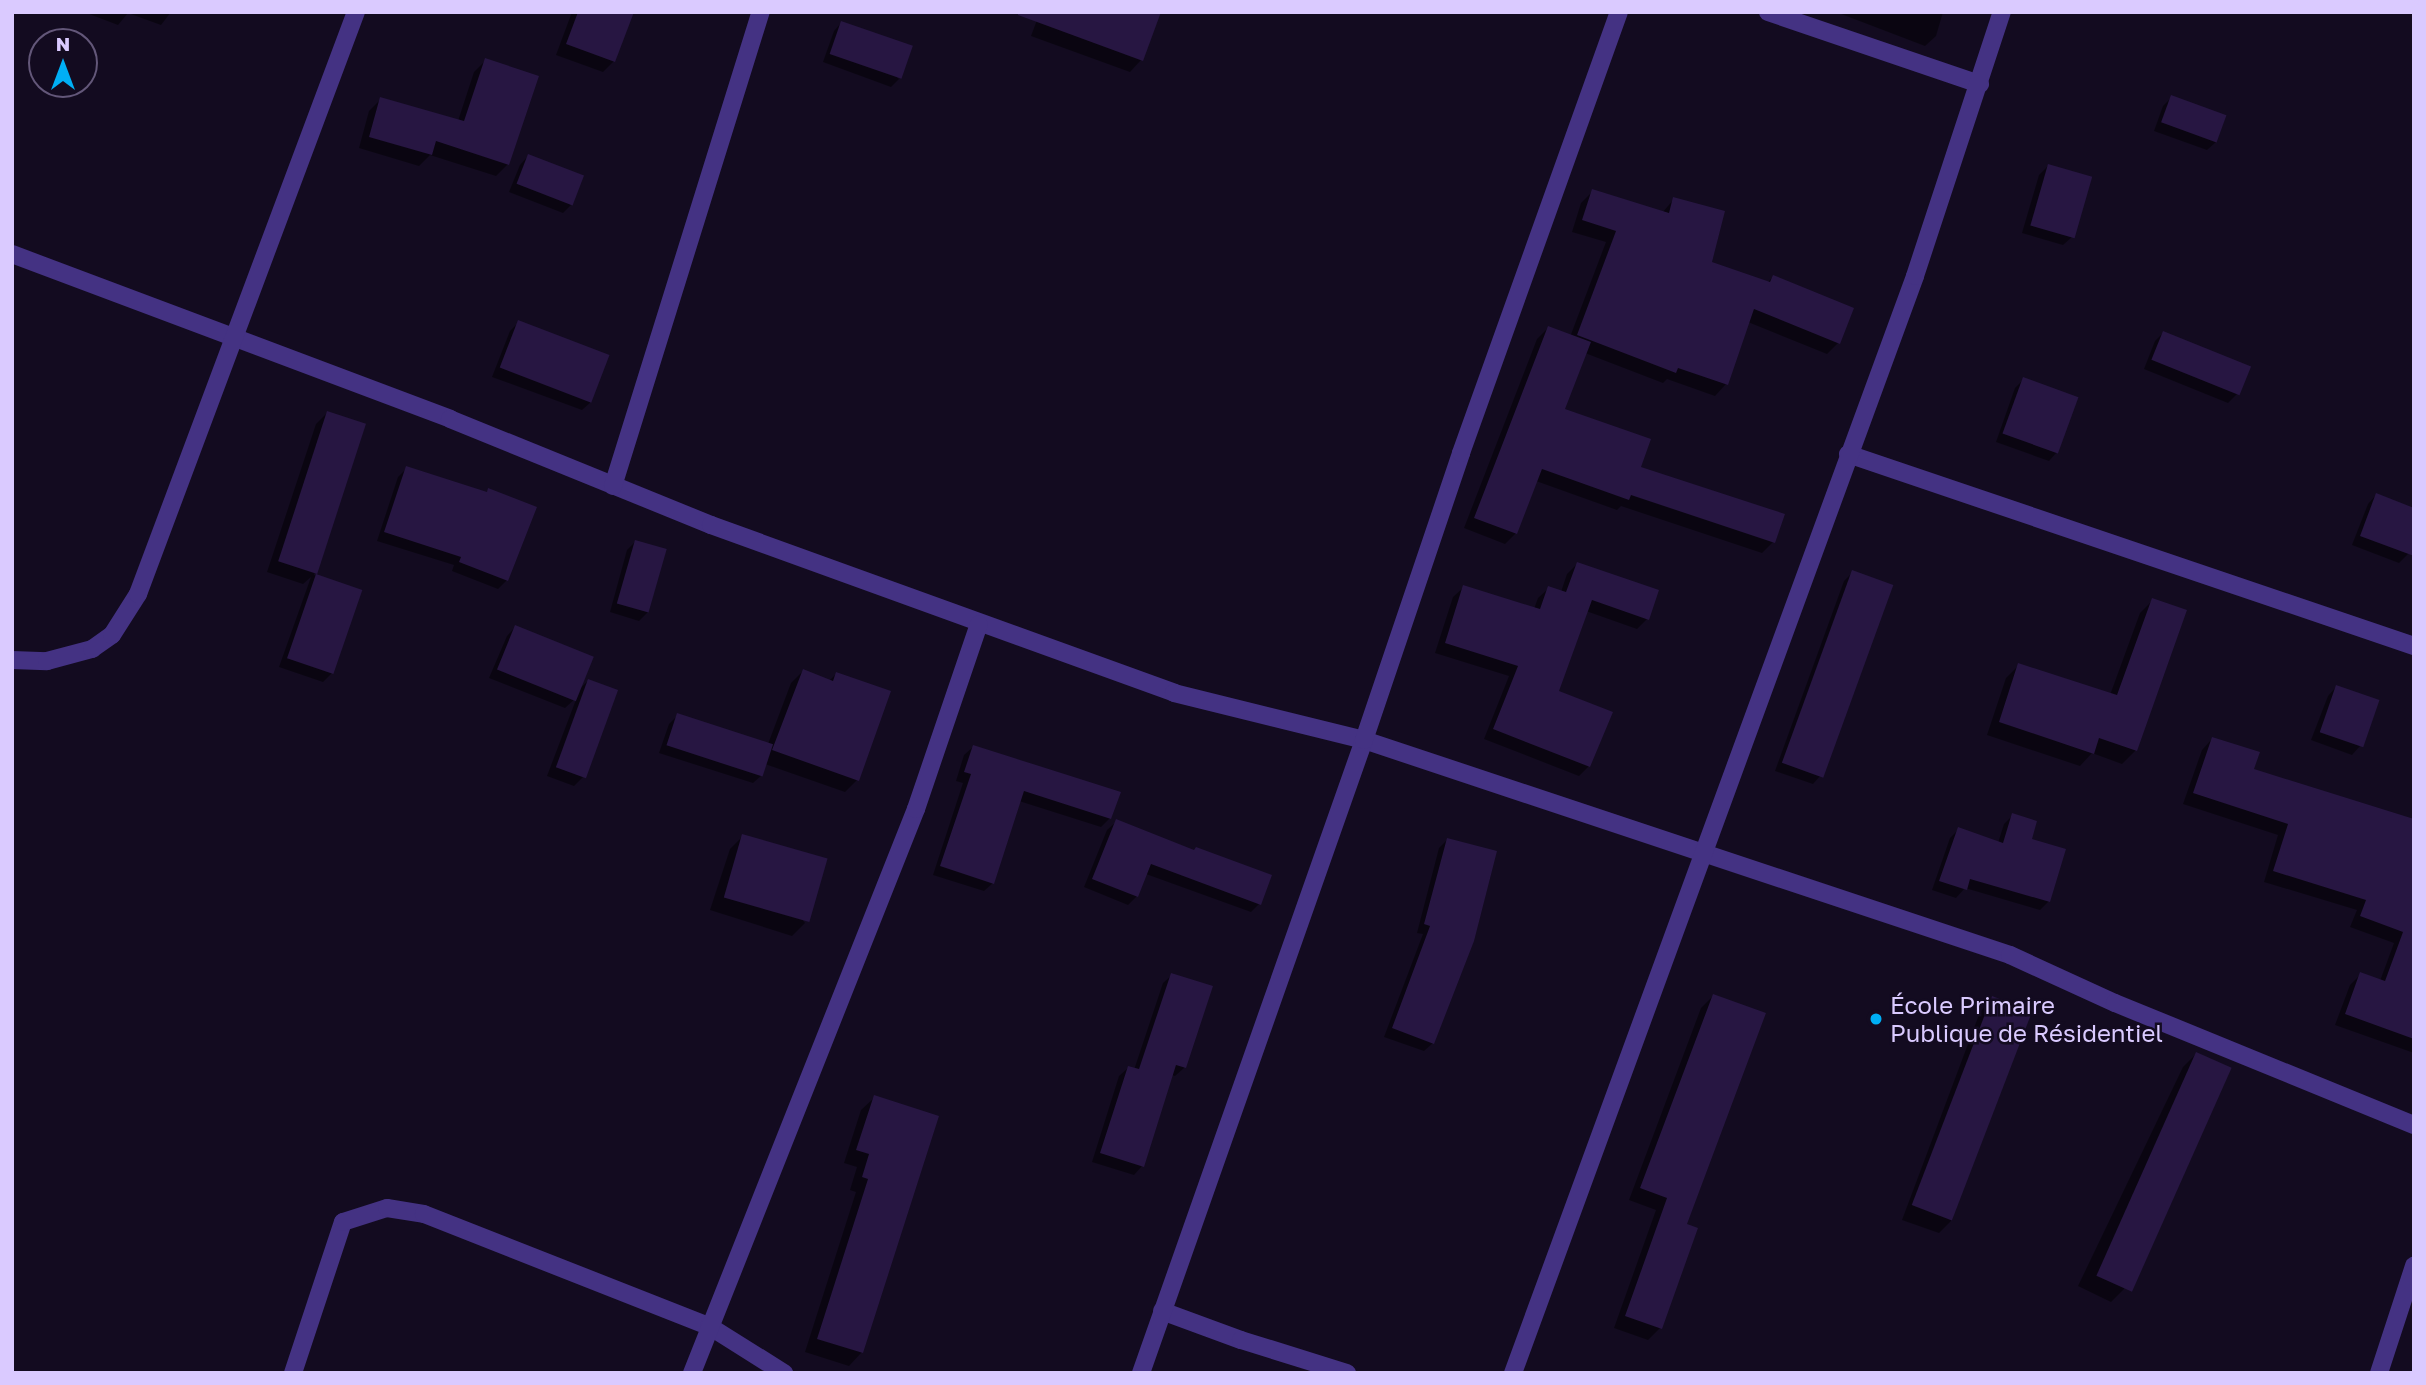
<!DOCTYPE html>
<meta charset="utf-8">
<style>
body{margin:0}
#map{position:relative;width:2426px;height:1385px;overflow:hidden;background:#130b20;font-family:"Golos Text",sans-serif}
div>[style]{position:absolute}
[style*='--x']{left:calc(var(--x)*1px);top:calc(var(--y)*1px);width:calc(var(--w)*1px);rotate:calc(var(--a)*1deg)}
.shadow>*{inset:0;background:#0007}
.building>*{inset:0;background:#271642;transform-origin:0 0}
.minor>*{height:18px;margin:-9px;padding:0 9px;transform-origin:9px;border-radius:9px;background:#443283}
.dots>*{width:19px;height:19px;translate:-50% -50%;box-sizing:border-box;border:4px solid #130b20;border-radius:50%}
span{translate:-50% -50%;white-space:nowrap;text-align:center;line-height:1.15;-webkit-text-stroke:5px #130b20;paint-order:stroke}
.poi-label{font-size:24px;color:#dacaff}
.left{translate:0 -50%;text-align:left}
.frame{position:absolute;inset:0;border:14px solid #dacaff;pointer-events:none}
.north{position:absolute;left:28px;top:28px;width:70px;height:70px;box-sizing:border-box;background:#130b20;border:2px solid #635779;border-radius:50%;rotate:0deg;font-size:19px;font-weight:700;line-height:28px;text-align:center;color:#dacaff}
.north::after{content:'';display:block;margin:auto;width:24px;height:32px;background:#00aff5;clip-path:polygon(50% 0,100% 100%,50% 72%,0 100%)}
</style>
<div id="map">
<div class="shadow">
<i style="clip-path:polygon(84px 12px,171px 12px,161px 25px,128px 13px,118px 25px)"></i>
<i style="clip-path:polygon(572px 12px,632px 12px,614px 61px,603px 72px,556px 55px)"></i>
<i style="clip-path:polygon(1040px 12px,1159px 12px,1141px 60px,1130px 72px,1031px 36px)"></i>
<i style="clip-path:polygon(1836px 12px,1943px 12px,1936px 36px,1925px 46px)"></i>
<i style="clip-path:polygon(841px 23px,899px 79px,891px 87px,823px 62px,834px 31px)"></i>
<i style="clip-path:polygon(486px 60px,508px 164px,496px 176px,430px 155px,419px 166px,359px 148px,369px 111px,381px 99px,458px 121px,474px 72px)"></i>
<i style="clip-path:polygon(2172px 97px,2216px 142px,2207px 150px,2154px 131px,2163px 106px)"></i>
<i style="clip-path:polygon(528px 156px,571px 205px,563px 213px,509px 192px,520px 165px)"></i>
<i style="clip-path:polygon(2048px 166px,2072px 237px,2063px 245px,2022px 233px,2039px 175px)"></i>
<i style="clip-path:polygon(1593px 191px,1662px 213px,1674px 199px,1709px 263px,1767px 283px,1773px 277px,1838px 343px,1827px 354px,1748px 322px,1726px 384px,1715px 396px,1667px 379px,1663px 383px,1585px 353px,1563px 410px,1639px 468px,1773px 542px,1762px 553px,1621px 506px,1617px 510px,1536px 481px,1516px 533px,1505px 544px,1464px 528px,1537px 339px,1548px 328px,1570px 337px,1606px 242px,1572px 232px,1581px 203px)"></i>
<i style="clip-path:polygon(518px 323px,591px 402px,582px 410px,492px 377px,510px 331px)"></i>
<i style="clip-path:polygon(2163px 333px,2237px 394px,2228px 403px,2144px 369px,2155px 341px)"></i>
<i style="clip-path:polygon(2024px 379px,2057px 452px,2049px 461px,1996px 442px,2015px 388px)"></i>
<i style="clip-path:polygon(327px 413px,364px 425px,314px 575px,360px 591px,332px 673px,323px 682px,279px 667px,311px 577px,303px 584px,267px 572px,316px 424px)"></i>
<i style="clip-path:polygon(407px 468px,507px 580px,498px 589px,452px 571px,454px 565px,377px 541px,398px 477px)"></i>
<i style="clip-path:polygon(2376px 495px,2409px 553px,2399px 563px,2352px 545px,2368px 504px)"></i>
<i style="clip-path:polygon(635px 542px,648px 612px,639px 621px,610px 612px,627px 550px)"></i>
<i style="clip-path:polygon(1577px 564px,1647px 619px,1637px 629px,1586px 611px,1557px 692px,1589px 766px,1579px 776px,1484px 739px,1509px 676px,1435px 653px,1453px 597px,1464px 587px,1534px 609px,1538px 598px,1549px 588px,1561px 592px,1567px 574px)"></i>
<i style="clip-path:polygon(1853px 572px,1821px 775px,1813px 784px,1775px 771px,1844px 581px)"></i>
<i style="clip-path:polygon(2153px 600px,2136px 750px,2122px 764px,2092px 753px,2080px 766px,1987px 735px,2006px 678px,2019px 665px,2110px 695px,2140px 613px)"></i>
<i style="clip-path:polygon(515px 627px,577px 691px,588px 681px,583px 777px,574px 786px,547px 776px,577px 697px,565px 708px,489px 678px,507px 636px)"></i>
<i style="clip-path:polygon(803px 671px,829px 681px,836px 674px,857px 780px,845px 792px,765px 764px,762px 775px,753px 783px,659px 753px,669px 724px,678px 715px,768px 744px,791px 683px)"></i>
<i style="clip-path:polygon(2336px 687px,2360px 746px,2352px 755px,2311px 740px,2328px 696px)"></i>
<i style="clip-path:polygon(2212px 739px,2252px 770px,2414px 867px,2414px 1053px,2335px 1025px,2350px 985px,2361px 974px,2380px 981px,2394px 943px,2350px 927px,2357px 910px,2264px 882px,2278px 835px,2183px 804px,2202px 750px)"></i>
<i style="clip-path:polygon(973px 747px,1110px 818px,1101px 827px,1019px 801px,993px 883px,984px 891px,933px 875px,963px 783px,956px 781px,964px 755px)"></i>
<i style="clip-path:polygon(2013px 815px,2030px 840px,2049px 901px,2040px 910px,1965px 888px,1956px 898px,1932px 890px,1950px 838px,1959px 829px,1998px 843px,2004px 824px)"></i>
<i style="clip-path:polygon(1116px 822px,1259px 904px,1251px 912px,1146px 874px,1137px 896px,1128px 905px,1084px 887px,1107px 830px)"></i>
<i style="clip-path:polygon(743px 836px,805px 923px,792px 936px,710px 910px,730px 849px)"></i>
<i style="clip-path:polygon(1448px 839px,1433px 1043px,1424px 1051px,1384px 1037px,1423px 934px,1417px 933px,1439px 848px)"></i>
<i style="clip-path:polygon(1172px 975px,1210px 987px,1184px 1068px,1175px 1076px,1172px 1075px,1142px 1166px,1134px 1175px,1092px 1162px,1119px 1076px,1128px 1068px,1134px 1070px,1163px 983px)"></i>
<i style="clip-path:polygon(1713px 996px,1660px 1328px,1648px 1340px,1614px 1328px,1656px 1210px,1629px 1200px,1701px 1008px)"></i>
<i style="clip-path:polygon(1993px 998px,1952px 1220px,1939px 1233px,1902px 1220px,1980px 1012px)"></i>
<i style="clip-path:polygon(2196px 1054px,2124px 1289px,2111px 1302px,2078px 1286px,2183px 1067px)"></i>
<i style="clip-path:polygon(875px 1097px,862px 1352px,849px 1366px,805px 1352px,856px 1192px,850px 1190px,857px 1167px,844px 1163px,861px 1110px)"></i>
</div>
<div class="building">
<i style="clip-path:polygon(578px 12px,634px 12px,615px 62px,566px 44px)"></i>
<i style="clip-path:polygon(1018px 12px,1161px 12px,1143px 61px,1018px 15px)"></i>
<i style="left:841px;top:21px;width:76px;height:35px;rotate:19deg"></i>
<i style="clip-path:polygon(485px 58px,539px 76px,509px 165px,436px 141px,432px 155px,369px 137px,380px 97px,464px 121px)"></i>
<i style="left:2171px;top:95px;width:59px;height:29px;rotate:20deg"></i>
<i style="left:528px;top:154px;width:60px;height:32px;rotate:21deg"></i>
<i style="left:2048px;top:164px;width:46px;height:64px;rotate:16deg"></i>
<i style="clip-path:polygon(1592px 189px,1669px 213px,1673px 197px,1725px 211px,1712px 262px,1770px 282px,1773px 275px,1854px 308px,1840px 344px,1754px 309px,1728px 385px,1678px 368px,1676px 373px,1577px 335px,1616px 231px,1582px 220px)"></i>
<i style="left:518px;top:320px;width:98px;height:51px;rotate:21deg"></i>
<i style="clip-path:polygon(1548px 326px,1591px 342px,1565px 409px,1651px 439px,1641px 467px,1785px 514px,1775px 543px,1631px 495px,1629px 500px,1542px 469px,1517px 534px,1474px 518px)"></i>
<i style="left:2163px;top:331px;width:95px;height:31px;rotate:22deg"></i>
<i style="left:2023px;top:377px;width:59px;height:60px;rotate:20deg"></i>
<i style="left:327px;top:411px;width:41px;height:158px;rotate:18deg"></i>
<i style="clip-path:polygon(406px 466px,487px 492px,488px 488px,537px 507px,508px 581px,459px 562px,461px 557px,384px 532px)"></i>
<i style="clip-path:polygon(2376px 493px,2414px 508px,2414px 556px,2360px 536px)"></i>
<i style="left:635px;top:540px;width:33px;height:66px;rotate:16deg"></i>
<i style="clip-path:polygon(1577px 562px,1659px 590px,1649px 620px,1592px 600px,1559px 691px,1613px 712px,1590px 767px,1493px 729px,1518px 666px,1445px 643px,1463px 585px,1540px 609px,1548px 586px,1566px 592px)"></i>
<i style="left:1852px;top:570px;width:44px;height:205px;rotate:20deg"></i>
<i style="left:316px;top:574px;width:49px;height:89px;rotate:19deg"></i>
<i style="clip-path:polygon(2152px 598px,2187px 610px,2137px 751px,2099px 738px,2094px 754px,1999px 722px,2018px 663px,2117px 695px)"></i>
<i style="left:515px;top:625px;width:85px;height:48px;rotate:22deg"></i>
<i style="clip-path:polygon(803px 669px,833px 681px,836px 672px,891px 691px,859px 781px,772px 750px)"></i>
<i style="left:588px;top:679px;width:32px;height:94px;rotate:20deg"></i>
<i style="left:2336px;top:685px;width:46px;height:50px;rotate:19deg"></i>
<i style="left:677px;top:713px;width:101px;height:34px;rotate:18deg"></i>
<i style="clip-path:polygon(2212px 737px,2260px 752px,2254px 769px,2414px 819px,2414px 1039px,2345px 1014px,2360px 972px,2385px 981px,2403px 932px,2360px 916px,2366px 900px,2273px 871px,2288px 824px,2193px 793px)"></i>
<i style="clip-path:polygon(973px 745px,1121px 792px,1111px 819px,1024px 791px,994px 884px,940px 866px,971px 774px,964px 772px)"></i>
<i style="clip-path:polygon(2012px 813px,2037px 821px,2032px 839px,2066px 849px,2050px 902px,1970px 879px,1967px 890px,1939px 881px,1958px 827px,2003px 843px)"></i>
<i style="clip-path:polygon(1116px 819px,1194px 850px,1196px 847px,1272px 875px,1261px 905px,1151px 864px,1138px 897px,1092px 879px)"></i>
<i style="left:742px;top:834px;width:89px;height:66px;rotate:16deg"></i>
<i style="clip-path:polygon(1447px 838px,1497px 851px,1474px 941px,1434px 1044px,1392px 1028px,1430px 926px,1424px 924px)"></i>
<i style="clip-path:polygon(1171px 973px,1213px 986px,1186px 1068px,1176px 1065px,1144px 1167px,1100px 1153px,1128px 1066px,1139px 1069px)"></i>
<i style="clip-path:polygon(1713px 994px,1766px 1013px,1687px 1224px,1698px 1228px,1662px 1329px,1625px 1316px,1667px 1198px,1640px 1188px)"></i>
<i style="left:1992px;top:996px;width:43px;height:224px;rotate:21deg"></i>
<i style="left:2196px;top:1052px;width:39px;height:245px;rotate:24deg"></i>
<i style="clip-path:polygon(874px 1095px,939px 1116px,863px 1353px,817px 1339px,868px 1179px,862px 1177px,869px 1154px,856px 1150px)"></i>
</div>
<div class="minor">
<i style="--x:1768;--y:12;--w:224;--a:18.8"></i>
<i style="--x:12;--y:254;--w:468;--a:20.6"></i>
<i style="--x:450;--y:419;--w:282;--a:22.1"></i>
<i style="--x:711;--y:525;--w:493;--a:19.9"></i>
<i style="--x:1174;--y:693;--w:196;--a:13.9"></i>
<i style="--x:1364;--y:740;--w:681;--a:18.41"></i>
<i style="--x:2010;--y:955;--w:115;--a:24.6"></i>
<i style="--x:2115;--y:1003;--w:323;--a:22.2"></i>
<i style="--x:1848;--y:454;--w:598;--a:18.74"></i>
<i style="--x:613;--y:486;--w:497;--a:-72.7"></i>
<i style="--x:12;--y:660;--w:35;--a:2"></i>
<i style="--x:47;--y:661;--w:47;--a:-14.9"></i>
<i style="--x:92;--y:649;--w:24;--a:-35"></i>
<i style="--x:112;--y:635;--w:49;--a:-57.6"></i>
<i style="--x:138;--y:594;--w:621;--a:-69.47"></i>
<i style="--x:1162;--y:1311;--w:84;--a:20.2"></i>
<i style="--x:1241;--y:1340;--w:111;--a:17.3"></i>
<i style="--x:293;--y:1373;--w:159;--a:-71.7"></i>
<i style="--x:343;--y:1222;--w:46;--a:-17.7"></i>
<i style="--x:387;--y:1208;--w:37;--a:9"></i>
<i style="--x:424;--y:1214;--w:306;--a:21.5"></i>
<i style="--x:709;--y:1326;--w:89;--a:32.1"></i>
<i style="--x:692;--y:1373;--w:607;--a:-68.34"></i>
<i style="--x:916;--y:809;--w:195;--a:-71.2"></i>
<i style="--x:1141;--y:1373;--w:671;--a:-70.59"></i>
<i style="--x:1364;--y:740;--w:303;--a:-71.3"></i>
<i style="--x:1461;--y:453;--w:468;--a:-70.3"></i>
<i style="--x:1513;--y:1373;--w:1168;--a:-69.87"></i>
<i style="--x:1915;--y:276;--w:278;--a:-71.8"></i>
<i style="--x:2379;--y:1373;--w:113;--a:-71.9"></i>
</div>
<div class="dots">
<i style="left:1876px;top:1019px;background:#00aff5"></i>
</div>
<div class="poi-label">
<span class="left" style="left:1890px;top:1019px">École Primaire<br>Publique de Résidentiel</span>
</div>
<div class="frame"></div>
<div class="north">N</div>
</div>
